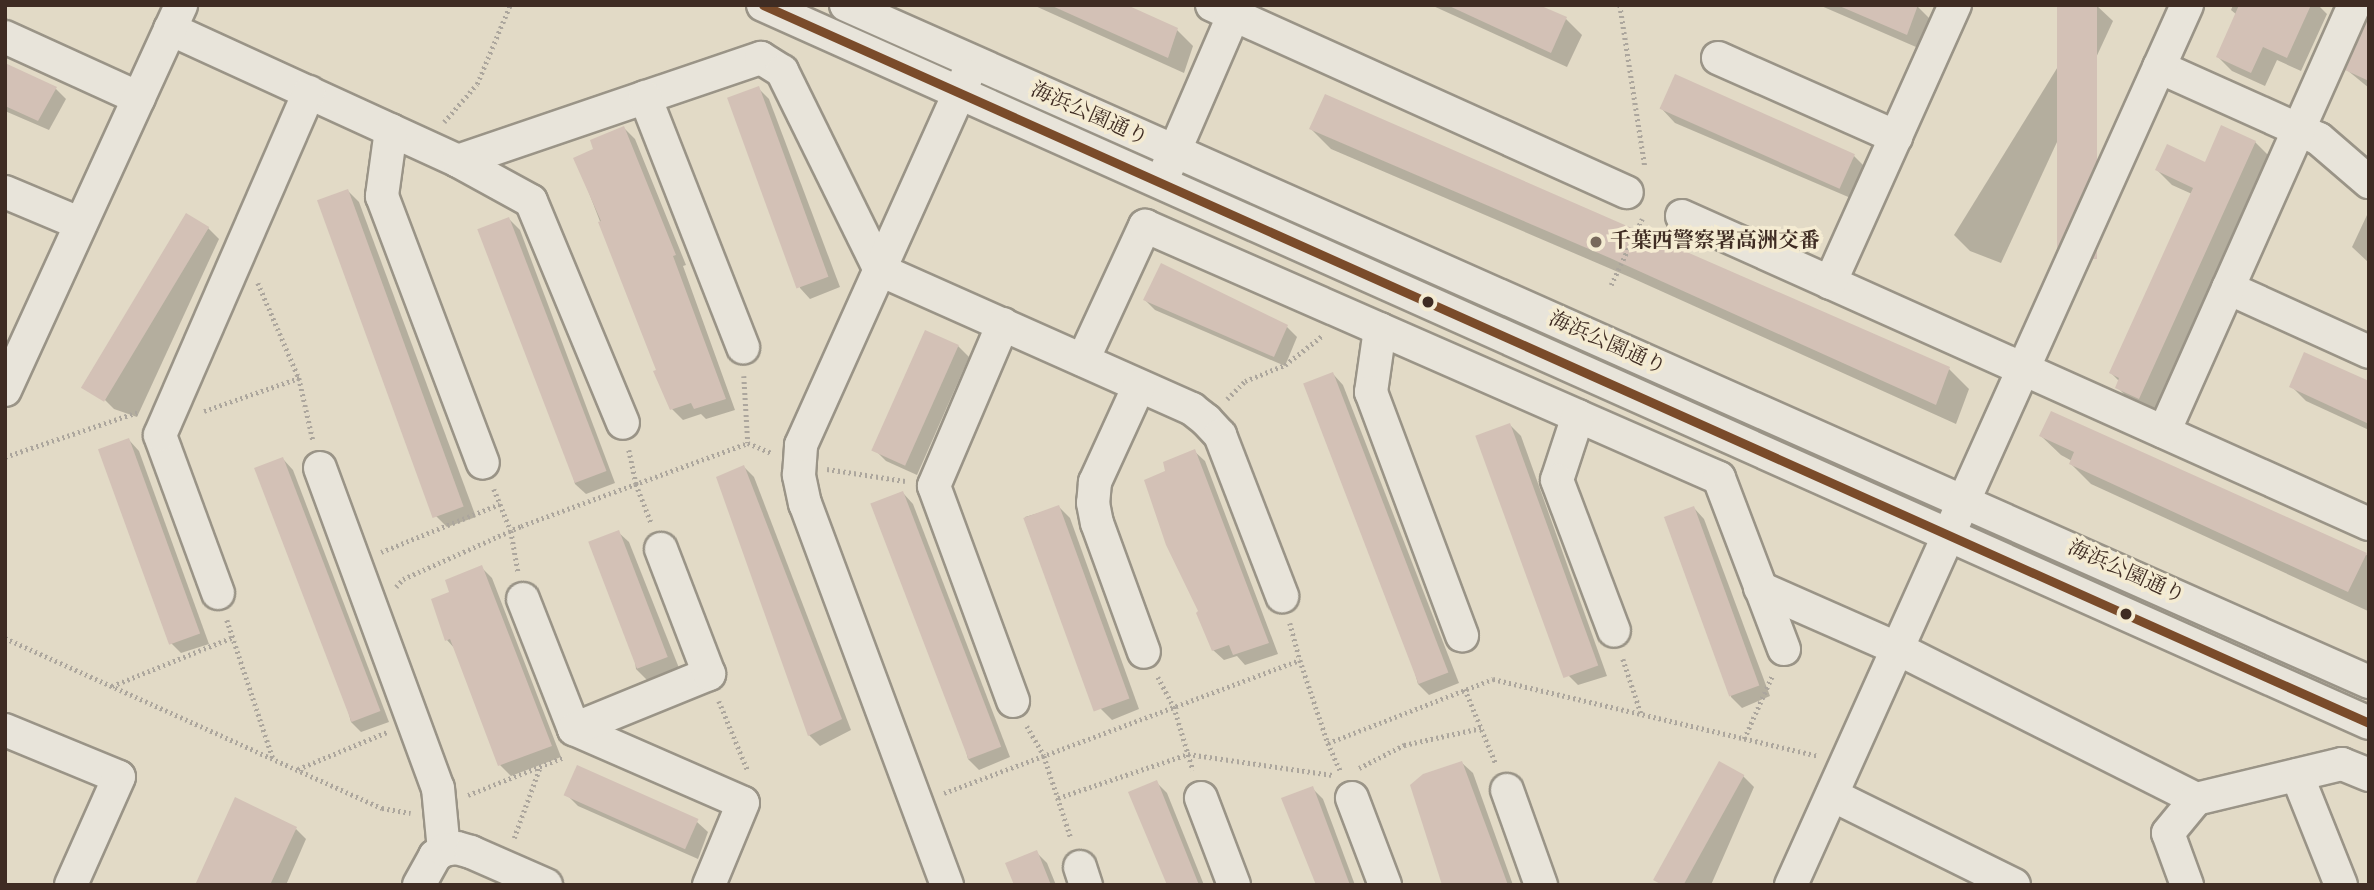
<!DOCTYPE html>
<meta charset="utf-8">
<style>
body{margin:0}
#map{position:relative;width:2374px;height:890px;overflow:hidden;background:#e2dac6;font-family:"IM FELL English","Noto Serif JP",serif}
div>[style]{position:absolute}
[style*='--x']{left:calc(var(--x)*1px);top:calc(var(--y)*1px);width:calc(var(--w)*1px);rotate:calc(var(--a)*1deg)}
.shadow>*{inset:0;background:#0003}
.building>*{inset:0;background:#d3c1b6;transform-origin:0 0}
.path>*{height:4.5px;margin-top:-2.25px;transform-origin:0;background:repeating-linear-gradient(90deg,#aca69d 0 2px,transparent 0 5.5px)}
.roads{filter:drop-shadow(2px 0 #9a9487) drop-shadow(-2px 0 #9a9487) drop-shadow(0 2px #9a9487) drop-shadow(0 -2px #9a9487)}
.minor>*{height:32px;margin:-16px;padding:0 16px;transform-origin:16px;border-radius:16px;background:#e8e4da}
.bus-1>*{height:9px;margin:-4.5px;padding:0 4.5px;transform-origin:4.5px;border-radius:4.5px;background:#7a4b2a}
.dots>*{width:19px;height:19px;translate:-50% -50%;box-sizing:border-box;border:4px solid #f4ebd2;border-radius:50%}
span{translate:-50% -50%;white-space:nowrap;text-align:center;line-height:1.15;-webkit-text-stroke:7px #f4ebd2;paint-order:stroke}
.street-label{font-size:21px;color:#3f2c23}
.poi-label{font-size:21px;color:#3f2c23;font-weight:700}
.left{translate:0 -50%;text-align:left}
.frame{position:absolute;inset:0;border:7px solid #3f2c23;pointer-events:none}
</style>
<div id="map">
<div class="shadow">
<i style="clip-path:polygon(1033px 5px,1123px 5px,1177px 30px,1193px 46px,1184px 73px)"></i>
<i style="clip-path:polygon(1431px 5px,1535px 5px,1566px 19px,1582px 35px,1567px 67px)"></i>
<i style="clip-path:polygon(1819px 5px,1916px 5px,1933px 22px,1923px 50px)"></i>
<i style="clip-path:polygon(2096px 5px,2113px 21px,2001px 263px,1970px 251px,1954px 235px)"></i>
<i style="clip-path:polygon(2233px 5px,2318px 5px,2327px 14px,2301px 71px,2277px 60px,2265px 86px,2232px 71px,2218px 57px,2237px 15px,2231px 10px)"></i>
<i style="clip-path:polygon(2369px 44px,2369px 88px,2347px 70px)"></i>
<i style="clip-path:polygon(5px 65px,55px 88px,66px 99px,49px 130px,5px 111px)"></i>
<i style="clip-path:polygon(758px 88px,769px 99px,840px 287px,810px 299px,800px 288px)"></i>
<i style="clip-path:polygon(1660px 107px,1854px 156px,1870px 172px,1860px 202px,1675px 123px)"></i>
<i style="clip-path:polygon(624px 128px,635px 139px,686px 265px,683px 266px,735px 410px,706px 419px,701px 414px,683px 420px,672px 409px,576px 159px,595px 150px)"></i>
<i style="clip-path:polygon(1311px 129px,1949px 369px,1969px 389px,1956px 424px,1632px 278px,1331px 149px)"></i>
<i style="clip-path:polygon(2255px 142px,2271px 158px,2155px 413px,2133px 403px,2117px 387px,2120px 382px,2111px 373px,2192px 194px,2172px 185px,2157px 170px,2206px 164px)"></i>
<i style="clip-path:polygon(348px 191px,359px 202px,476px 517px,447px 527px,436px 516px)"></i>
<i style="clip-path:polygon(2367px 215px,2369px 216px,2369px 263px,2352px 247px)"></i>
<i style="clip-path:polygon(509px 219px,520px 230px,615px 483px,586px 494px,575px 484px)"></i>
<i style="clip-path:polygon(208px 228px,219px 239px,137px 417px,114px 409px,103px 398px)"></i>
<i style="clip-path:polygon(1145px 300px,1287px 327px,1297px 337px,1285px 366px,1155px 310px)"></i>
<i style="clip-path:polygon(958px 346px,969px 357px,917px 475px,886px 461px,875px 450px)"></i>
<i style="clip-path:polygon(1333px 374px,1343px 385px,1459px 683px,1429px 695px,1418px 684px)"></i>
<i style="clip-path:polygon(2369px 383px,2369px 430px,2306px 401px,2291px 386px)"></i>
<i style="clip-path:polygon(2052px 413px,2366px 554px,2369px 558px,2368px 611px,2091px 484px,2071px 464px,2072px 461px,2061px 455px,2041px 436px)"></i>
<i style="clip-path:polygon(1510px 425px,1521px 436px,1607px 676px,1578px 685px,1568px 675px)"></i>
<i style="clip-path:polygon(129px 440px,139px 451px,209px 644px,181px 653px,170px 642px)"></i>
<i style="clip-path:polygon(1194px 451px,1205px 461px,1278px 654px,1245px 665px,1237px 656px,1224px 660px,1213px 650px,1167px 473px)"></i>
<i style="clip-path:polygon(283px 459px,293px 470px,389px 722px,361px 732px,351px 722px)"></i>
<i style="clip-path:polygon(744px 467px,754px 477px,851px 730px,820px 746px,809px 735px)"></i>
<i style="clip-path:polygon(903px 493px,913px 504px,1010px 757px,979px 770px,968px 759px)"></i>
<i style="clip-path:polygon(1059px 507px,1070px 518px,1139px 709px,1112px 720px,1101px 709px,1025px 517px)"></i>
<i style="clip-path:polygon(1694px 508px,1704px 519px,1770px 696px,1742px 708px,1731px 697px)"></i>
<i style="clip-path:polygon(618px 532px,629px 542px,679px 668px,647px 680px,636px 669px)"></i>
<i style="clip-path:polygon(481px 567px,492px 578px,561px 757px,511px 776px,500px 765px,456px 650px,447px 640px,433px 600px,452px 593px)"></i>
<i style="clip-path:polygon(1462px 763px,1473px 773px,1513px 885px,1444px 885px)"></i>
<i style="clip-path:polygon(1743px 776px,1754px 787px,1711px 885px,1666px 885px)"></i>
<i style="clip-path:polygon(1156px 782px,1167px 793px,1204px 885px,1169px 885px)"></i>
<i style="clip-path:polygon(1312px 788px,1323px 799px,1355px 885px,1318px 885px)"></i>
<i style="clip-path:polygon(567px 795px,697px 822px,708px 832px,698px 859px,578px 806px)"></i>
<i style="clip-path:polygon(296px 829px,306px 839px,286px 885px,197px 885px)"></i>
<i style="clip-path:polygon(1036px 852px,1047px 863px,1056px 885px,1016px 885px)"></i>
</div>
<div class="building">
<i style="clip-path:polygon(1050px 5px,1127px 5px,1178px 28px,1168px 58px)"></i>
<i style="clip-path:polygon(1447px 5px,1539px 5px,1567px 17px,1551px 53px)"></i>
<i style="clip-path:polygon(1837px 5px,1918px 5px,1907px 35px)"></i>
<i style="left:2057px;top:5px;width:40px;height:254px"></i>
<i style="clip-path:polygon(2239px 5px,2311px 5px,2287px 58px,2263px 47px,2251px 73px,2216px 57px)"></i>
<i style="clip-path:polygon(2369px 17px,2369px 81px,2345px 70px)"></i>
<i style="clip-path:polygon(5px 63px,57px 87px,38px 121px,5px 106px)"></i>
<i style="left:1675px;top:74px;width:197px;height:38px;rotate:24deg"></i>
<i style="left:759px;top:86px;width:203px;height:34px;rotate:70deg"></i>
<i style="clip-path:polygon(1325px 94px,1950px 367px,1936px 405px,1610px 258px,1309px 129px)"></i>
<i style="clip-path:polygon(2221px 125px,2256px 141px,2139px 399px,2115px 388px,2119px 378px,2109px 373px,2193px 188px,2155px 170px,2167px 144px,2205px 162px)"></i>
<i style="clip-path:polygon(624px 126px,676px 255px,673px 256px,726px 399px,694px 409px,691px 403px,670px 410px,653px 371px,656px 370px,598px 222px,601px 221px,573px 158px,593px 149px,590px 140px)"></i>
<i style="left:348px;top:189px;width:338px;height:33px;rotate:70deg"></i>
<i style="left:186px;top:213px;width:27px;height:204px;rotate:31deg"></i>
<i style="left:509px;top:217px;width:272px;height:34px;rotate:69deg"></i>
<i style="clip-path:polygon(1161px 263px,1288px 325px,1274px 357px,1143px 300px)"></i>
<i style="left:925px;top:330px;width:37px;height:132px;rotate:24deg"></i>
<i style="clip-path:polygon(2304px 352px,2369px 381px,2369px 424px,2289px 387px)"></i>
<i style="left:1333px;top:372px;width:322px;height:32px;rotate:69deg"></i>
<i style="clip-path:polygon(2051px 411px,2367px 553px,2348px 592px,2069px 464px,2074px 452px,2039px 436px)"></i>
<i style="left:1510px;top:423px;width:258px;height:37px;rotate:70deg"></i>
<i style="left:129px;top:438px;width:208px;height:33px;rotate:70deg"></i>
<i style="clip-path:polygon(1195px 449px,1269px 643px,1233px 655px,1229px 645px,1212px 651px,1196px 613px,1198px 611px,1166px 545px,1144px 480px,1165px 471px,1163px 462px)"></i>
<i style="left:283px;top:457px;width:272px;height:31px;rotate:69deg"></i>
<i style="clip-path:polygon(744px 465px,842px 719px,808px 736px,716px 477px)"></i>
<i style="left:903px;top:491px;width:274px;height:35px;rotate:69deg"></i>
<i style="left:1059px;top:505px;width:206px;height:38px;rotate:70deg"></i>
<i style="left:1694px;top:506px;width:191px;height:32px;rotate:70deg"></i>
<i style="left:619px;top:530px;width:136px;height:33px;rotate:69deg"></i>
<i style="clip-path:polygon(482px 565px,552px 746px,498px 766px,450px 639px,445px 641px,431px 599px,449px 592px,445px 580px)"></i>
<i style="clip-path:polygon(1462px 761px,1508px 885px,1442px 885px,1410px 785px,1423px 774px)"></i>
<i style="left:1719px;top:761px;width:29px;height:136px;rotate:29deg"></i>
<i style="left:577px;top:765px;width:133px;height:33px;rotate:24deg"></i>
<i style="clip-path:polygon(1157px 780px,1199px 885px,1167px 885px,1128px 792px)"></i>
<i style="clip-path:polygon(1313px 786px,1350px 885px,1316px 885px,1281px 798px)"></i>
<i style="clip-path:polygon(235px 797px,297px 827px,270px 885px,195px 885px)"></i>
<i style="clip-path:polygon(1037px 850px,1051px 885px,1014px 885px,1005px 863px)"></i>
</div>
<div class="path">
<i style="--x:1620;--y:5;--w:164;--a:81.2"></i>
<i style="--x:444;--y:122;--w:50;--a:-49"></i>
<i style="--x:477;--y:84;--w:86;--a:-67.3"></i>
<i style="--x:258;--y:283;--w:103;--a:66.7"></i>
<i style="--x:299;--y:378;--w:64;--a:77.3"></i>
<i style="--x:1611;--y:285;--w:73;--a:-64.8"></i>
<i style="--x:744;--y:376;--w:67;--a:86.6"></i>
<i style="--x:1227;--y:399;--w:25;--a:-45"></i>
<i style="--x:1245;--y:381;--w:43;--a:-21.8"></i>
<i style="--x:1285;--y:365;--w:48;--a:-38.3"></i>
<i style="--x:204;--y:411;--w:101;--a:-19.2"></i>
<i style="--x:629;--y:450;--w:35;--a:78"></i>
<i style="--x:636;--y:484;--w:41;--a:68.5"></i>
<i style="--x:5;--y:457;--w:140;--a:-18.7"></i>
<i style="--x:827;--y:469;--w:79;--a:8.7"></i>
<i style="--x:494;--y:489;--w:45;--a:68"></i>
<i style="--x:511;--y:531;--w:41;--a:80.1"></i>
<i style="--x:381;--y:552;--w:128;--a:-22"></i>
<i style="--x:396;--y:587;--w:11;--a:-49"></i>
<i style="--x:403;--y:579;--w:129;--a:-24.2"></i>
<i style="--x:521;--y:526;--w:242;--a:-20.1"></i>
<i style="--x:748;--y:443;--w:26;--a:23"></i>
<i style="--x:227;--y:620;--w:145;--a:71.6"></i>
<i style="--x:1290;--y:623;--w:38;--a:75"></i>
<i style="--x:5;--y:638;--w:414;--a:24.3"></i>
<i style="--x:382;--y:808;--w:29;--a:10"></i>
<i style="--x:1623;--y:659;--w:57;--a:71.6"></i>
<i style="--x:1158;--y:677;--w:34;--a:62"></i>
<i style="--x:1174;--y:707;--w:66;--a:73.2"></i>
<i style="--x:112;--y:686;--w:131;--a:-22"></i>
<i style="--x:1465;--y:689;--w:81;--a:67.5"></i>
<i style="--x:719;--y:701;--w:76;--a:67.5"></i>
<i style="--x:1027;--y:726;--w:34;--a:60"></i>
<i style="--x:1044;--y:756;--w:86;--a:71.8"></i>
<i style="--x:1744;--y:739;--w:69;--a:-66"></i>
<i style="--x:1328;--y:743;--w:32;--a:66"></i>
<i style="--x:1359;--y:768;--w:51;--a:-27.1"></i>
<i style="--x:1404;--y:745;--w:79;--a:-12.4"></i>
<i style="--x:298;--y:769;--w:96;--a:-22.6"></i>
<i style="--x:944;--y:793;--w:380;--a:-20.5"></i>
<i style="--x:1300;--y:660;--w:88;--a:71.4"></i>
<i style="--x:1328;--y:743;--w:177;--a:-21.2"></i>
<i style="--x:1493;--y:679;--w:334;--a:13.3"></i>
<i style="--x:468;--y:795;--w:103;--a:-21.6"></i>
<i style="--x:1058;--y:798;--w:137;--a:-18.7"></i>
<i style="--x:1188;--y:754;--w:146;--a:8.3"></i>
<i style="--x:514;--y:838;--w:76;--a:-69.9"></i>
</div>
<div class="roads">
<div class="minor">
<i style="--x:763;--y:5;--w:1759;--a:24.09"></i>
<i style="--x:846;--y:5;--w:1667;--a:23.97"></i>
<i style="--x:1212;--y:5;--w:455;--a:24.3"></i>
<i style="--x:170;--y:29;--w:317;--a:24.6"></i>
<i style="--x:458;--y:161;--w:320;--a:-18.8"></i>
<i style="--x:761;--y:58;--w:25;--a:32"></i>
<i style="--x:782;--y:71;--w:222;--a:63.8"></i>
<i style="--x:880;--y:270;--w:342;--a:24"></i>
<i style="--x:1192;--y:409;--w:18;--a:38"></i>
<i style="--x:1206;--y:420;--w:21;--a:47"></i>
<i style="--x:1220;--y:435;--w:173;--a:68.9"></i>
<i style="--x:5;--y:37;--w:147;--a:24.5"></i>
<i style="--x:1718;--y:58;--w:195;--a:23.9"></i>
<i style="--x:2159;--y:67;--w:175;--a:24.2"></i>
<i style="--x:2319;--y:139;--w:66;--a:40.7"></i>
<i style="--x:645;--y:97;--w:269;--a:68.6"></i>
<i style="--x:391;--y:130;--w:67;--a:97.8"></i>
<i style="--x:382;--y:196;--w:285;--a:69.3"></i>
<i style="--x:458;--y:161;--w:83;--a:28.7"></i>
<i style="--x:531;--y:201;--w:240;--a:67.5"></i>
<i style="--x:1166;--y:171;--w:181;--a:-66.6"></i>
<i style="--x:5;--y:192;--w:82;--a:22.8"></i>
<i style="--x:1682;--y:216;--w:753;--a:24.15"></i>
<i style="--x:1830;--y:283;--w:305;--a:-65.8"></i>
<i style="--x:2228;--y:288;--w:155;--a:24.4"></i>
<i style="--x:1003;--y:324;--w:176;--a:113.1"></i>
<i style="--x:934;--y:486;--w:229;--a:69.8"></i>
<i style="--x:1380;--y:329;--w:64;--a:98.1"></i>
<i style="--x:1371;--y:392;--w:260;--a:69.5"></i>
<i style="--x:1083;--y:360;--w:148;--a:-65.2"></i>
<i style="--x:1145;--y:226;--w:627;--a:23.7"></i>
<i style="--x:1719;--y:478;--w:183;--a:69.2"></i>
<i style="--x:1139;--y:386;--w:106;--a:114.6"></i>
<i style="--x:1095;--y:482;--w:21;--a:95"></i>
<i style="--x:1093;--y:503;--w:20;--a:79"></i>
<i style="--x:1097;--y:523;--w:137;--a:70"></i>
<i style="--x:5;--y:390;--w:423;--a:-65.4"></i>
<i style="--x:1578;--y:416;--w:67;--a:108.2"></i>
<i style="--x:1557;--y:480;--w:161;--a:69.3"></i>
<i style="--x:2164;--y:432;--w:467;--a:-66"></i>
<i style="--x:320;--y:468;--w:341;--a:69.8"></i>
<i style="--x:438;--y:788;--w:62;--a:84.5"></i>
<i style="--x:1760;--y:588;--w:151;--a:23.8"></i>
<i style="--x:1898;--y:649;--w:334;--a:26.7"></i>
<i style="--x:2196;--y:799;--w:150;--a:-13.5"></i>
<i style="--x:2342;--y:764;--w:29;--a:22"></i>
<i style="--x:218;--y:593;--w:168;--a:-110.2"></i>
<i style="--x:160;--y:435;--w:374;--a:-66.5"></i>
<i style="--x:523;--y:599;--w:140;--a:68.6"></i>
<i style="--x:574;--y:729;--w:184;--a:23.6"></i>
<i style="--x:743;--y:803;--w:89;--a:112.5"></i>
<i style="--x:574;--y:729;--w:146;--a:-22.2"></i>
<i style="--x:709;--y:674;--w:134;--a:-111"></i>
<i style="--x:5;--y:730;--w:123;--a:22.4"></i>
<i style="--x:119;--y:777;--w:118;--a:114"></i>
<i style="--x:2297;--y:775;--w:118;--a:68.2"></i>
<i style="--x:1507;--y:790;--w:101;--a:70.3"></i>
<i style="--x:1832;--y:795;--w:203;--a:26.3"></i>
<i style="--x:1201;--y:798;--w:93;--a:69.2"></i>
<i style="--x:1352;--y:798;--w:93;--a:69.2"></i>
<i style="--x:1080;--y:867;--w:19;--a:72"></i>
<i style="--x:419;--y:885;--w:33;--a:-61"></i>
<i style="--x:435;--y:856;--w:11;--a:-34"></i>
<i style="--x:444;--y:850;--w:13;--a:-9"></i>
<i style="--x:457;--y:848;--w:15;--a:16"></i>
<i style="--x:471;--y:852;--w:82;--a:23.7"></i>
<i style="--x:947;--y:885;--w:407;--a:-110.4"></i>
<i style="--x:805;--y:504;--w:30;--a:-102"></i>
<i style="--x:799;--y:475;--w:30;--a:-86"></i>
<i style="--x:801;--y:445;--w:405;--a:-65.8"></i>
<i style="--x:1791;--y:885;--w:965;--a:-65.77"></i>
<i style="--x:2187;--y:885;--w:55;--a:-110.1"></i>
<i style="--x:2168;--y:833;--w:44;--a:-50.5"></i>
</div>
</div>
<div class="bus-1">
<i style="--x:763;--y:5;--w:1759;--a:24.09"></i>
</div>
<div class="dots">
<i style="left:1596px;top:242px;background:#78695c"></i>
<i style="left:1428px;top:302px;background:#3f2c23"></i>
<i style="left:2126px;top:614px;background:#3f2c23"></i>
</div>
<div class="street-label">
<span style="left:1089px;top:115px;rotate:24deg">海浜公園通り</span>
<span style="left:1607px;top:344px;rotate:24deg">海浜公園通り</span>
<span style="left:2126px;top:573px;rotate:24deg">海浜公園通り</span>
</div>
<div class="poi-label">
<span class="left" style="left:1610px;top:242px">千葉西警察署高洲交番</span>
</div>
<div class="frame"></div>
</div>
